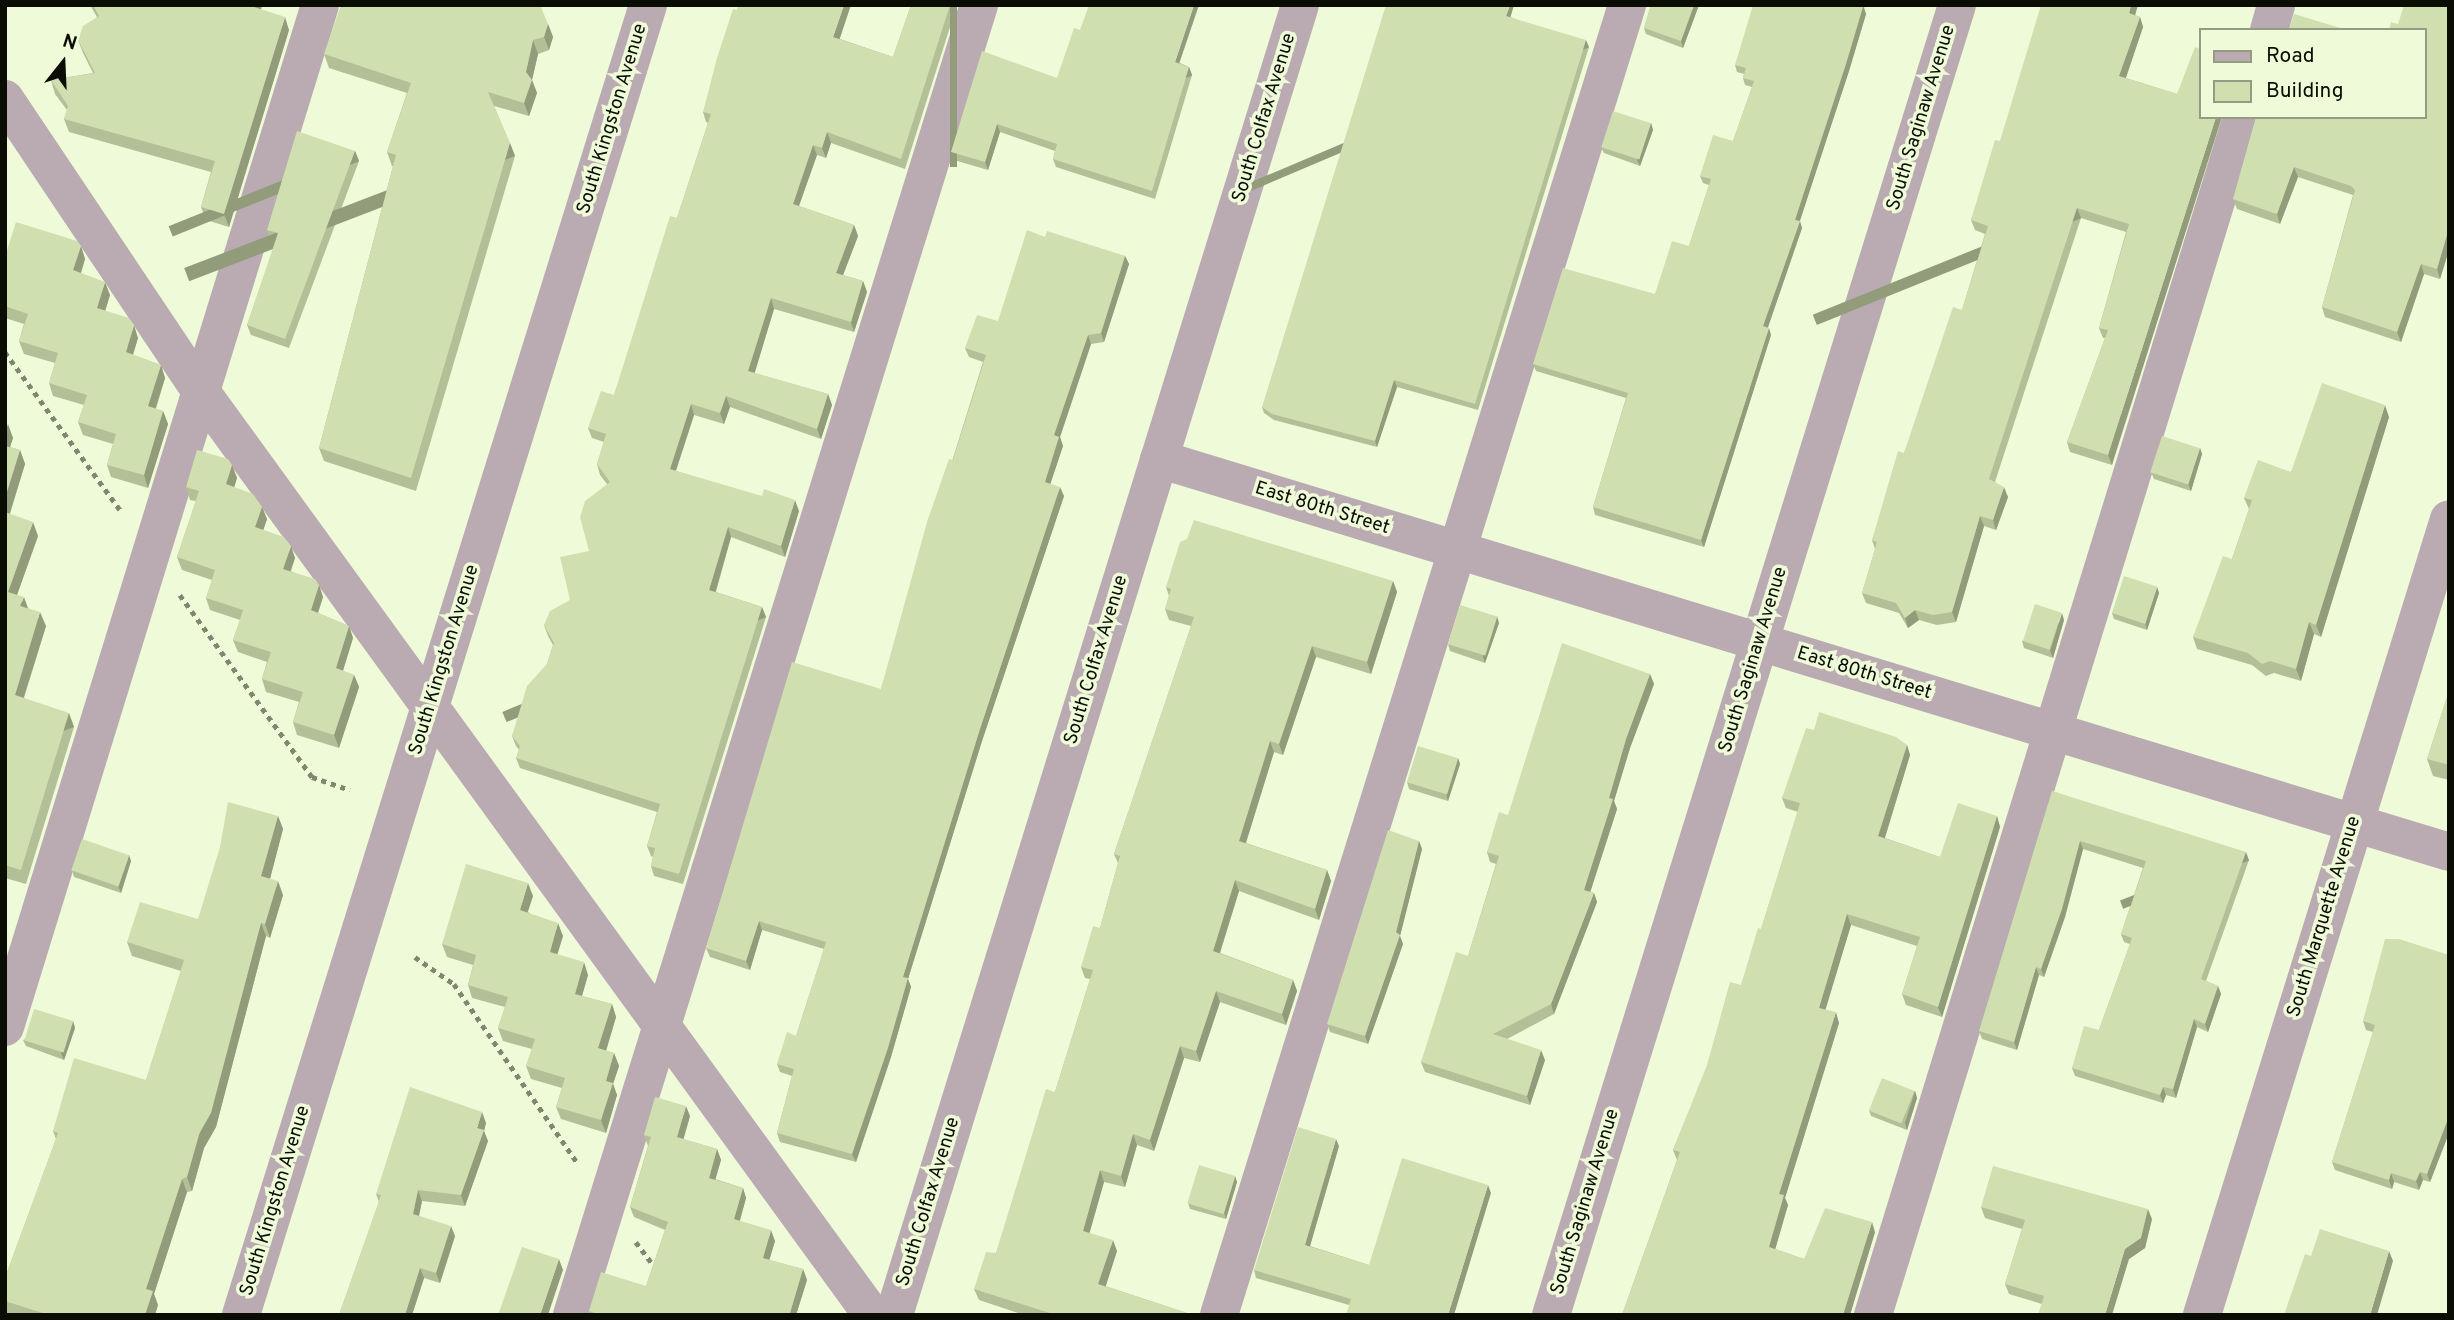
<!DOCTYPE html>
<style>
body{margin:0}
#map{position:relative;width:2454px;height:1320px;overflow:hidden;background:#effad8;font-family:Overpass,sans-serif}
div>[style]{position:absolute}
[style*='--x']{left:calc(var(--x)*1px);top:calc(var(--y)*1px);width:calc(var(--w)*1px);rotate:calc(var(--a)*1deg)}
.path>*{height:4.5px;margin-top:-2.25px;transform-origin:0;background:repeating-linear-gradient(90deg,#808771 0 5px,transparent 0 10px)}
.minor>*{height:38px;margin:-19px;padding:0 19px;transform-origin:19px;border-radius:19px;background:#baabb3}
.wall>*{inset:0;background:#b3c097}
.shaded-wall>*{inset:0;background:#929c7b;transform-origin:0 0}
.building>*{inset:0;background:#d0dfb0;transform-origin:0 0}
span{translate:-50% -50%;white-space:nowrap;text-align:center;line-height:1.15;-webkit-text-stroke:7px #effad8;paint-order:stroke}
.street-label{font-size:19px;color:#0a0d03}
.frame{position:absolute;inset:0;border:7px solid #0a0d03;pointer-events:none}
.legend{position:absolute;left:2199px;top:28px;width:228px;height:91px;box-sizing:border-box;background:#effad8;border:2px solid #939b83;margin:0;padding:9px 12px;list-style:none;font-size:21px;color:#0a0d03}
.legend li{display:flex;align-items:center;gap:14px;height:35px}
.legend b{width:35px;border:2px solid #939b83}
.north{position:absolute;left:28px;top:28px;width:70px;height:70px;-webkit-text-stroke:5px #effad8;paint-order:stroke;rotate:18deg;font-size:19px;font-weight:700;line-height:28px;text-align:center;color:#0a0d03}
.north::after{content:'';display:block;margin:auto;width:24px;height:32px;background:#0a0d03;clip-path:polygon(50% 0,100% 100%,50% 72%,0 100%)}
</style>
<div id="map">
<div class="path">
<i style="--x:5;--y:352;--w:197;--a:53.9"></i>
<i style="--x:180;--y:595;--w:225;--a:54"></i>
<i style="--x:312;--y:777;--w:40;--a:18.9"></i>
<i style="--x:415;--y:957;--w:47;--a:34.7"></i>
<i style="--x:454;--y:984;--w:219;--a:55.4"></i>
<i style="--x:636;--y:1242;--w:34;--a:53"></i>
</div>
<div class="minor">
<i style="--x:2269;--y:30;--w:26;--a:-74"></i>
<i style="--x:5;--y:99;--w:349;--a:56.2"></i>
<i style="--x:199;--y:389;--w:1145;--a:53.99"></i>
<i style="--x:1159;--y:459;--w:1349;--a:16.94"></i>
<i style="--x:5;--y:1027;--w:1069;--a:-72.87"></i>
<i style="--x:241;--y:1315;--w:1372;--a:-72.74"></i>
<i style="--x:572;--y:1315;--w:1372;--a:-72.74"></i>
<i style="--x:894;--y:1315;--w:1371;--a:-72.78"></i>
<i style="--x:1219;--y:1315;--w:1372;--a:-72.7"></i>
<i style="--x:1551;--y:1315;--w:1371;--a:-72.78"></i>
<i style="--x:1873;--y:1315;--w:1254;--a:-72.88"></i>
<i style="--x:2202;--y:1315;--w:833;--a:-72.76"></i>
</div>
<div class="wall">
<i style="clip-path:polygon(90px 5px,262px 5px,261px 10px,289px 30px,229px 227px,206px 220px,201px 207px,211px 172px,69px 132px,64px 119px,67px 110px,55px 94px,51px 80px,93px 73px,83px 53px,78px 40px,97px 17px)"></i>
<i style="clip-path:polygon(911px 5px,957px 5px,905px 169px,831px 143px,826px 158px,817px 155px,799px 206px,854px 225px,858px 236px,843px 275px,863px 281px,867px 292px,854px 332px,774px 309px,754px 373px,828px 394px,832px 405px,821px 439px,730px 407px,724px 424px,694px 415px,676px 471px,799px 511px,785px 557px,731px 537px,716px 592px,762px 607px,766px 617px,683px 884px,654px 876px,651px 866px,653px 857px,651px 856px,647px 846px,657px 812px,520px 768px,516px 758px,519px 750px,516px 746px,512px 736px,547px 664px,553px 645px,548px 636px,544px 625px,570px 600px,589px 551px,607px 484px,600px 475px,597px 464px,604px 442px,592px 438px,588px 428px,614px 395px,677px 218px,708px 123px,706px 122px,703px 112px,840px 39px,893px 57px)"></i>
<i style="clip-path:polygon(1514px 5px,1510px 17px,1589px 47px,1478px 410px,1397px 387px,1377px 447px,1274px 420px,1264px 413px,1262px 407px)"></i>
<i style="clip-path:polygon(1651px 5px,1699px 5px,1683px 48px,1646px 34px,1644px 28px)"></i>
<i style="clip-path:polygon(2449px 5px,2449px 250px,2440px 279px,2424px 274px,2401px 342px,2325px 317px,2322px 307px,2353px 195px,2298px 177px,2280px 224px,2237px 209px,2233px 199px,2256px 117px,2424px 117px,2398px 24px)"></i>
<i style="clip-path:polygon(1864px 8px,1866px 14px,1849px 71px,1799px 221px,1802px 228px,1768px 327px,1771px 335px,1704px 547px,1595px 515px,1593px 507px,1626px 398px,1536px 371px,1533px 364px,1655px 294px,1689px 246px,1709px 185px,1703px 183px,1700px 176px,1733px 141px,1752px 87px,1745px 85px,1743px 78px,1744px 74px,1737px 72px,1735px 65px)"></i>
<i style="clip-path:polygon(2135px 15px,2140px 17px,2143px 27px,2126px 78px,2177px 94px,2112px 465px,2070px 452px,2067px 442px,2105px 338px,2103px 338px,2099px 328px,2126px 232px,2081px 218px,1995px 482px,2008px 497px,1996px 530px,1984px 526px,1956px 622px,1937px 625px,1919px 620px,1908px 628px,1899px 613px,1866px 603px,1862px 593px,1875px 549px,1872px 540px,1904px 453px,1962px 310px,1985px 234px,1975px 230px,1971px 220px,2000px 141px)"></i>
<i style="clip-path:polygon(548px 24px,553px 37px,549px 50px,538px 54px,532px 80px,537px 93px,529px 116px,494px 106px,515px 156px,416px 491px,324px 461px,319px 448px,393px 166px,392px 166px,387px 152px,407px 93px,329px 68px,324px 54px)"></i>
<i style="clip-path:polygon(1180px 63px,1189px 67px,1192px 75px,1155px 199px,1056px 167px,1053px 159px,1055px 151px,1000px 132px,988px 170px,954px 160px,951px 152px,1057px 78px)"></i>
<i style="clip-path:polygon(1651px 123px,1653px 130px,1640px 166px,1604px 153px,1601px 147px)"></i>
<i style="clip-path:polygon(355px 151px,359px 161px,289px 348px,251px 335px,247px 325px,276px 241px,271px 240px,267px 230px)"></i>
<i style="clip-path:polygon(1045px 237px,1125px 256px,1129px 264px,1104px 342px,1091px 344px,1060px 437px,1063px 446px,1050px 484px,1064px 496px,982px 741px,908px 979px,911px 987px,891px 1057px,856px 1162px,780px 1142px,777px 1133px,792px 1076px,780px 1072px,777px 1064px,796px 1036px,824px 949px,762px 930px,750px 970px,710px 957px,706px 948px,881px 689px,983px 362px,969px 357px,965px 348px,998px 321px)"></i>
<i style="clip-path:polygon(81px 246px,85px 259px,81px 273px,110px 295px,105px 311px,138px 338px,133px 355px,161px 365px,165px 378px,156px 409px,163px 411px,168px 424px,148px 488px,111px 477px,107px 465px,113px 444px,83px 435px,78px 422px,84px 405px,53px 396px,49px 383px,55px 363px,24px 354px,19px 341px,24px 324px,5px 318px,5px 257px)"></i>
<i style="clip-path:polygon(2389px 417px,2321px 637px,2314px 634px,2301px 681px,2274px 673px,2266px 676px,2252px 665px,2197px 649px,2193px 637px,2232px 559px,2249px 509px,2244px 498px)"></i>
<i style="clip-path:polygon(5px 423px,13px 438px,10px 447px,20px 450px,25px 464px,10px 514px,38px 536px,17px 595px,28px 609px,46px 626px,24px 698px,74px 727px,26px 884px,5px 878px)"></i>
<i style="clip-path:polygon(2200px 448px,2202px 454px,2191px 491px,2154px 479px,2151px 472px)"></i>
<i style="clip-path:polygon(232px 465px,237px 478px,234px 487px,262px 507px,267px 519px,263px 530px,295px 558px,291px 571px,319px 585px,323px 597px,318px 613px,349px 626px,353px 638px,343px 671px,354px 675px,359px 687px,339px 748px,297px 735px,293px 722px,299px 702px,266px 692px,262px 679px,267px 662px,238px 652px,233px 640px,240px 620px,210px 610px,206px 598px,212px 580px,182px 570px,177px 557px,196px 501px,190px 500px,186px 487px)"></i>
<i style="clip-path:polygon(1393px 581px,1397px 592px,1371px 674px,1316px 657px,1283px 755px,1274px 752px,1246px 843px,1327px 870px,1331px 881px,1319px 920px,1239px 891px,1220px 953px,1293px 980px,1297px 991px,1286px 1025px,1220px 1002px,1200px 1062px,1184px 1058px,1154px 1151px,1137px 1145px,1125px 1187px,1104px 1182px,1089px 1233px,1117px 1251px,1105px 1286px,1193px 1315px,1024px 1315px,979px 1300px,974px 1289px,996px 1253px,1055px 1092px,1090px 979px,1085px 978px,1081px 967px,1100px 928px,1118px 863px,1114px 854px,1191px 626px,1169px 620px,1165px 609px,1169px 596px,1166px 587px)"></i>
<i style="clip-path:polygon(2157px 587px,2159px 593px,2147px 630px,2114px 619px,2112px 613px)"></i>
<i style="clip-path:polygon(2064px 620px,2053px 658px,2024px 648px,2022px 641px)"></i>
<i style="clip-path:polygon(1499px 623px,1485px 663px,1450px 651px,1448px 644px)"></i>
<i style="clip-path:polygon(1650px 674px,1654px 684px,1630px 748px,1614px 801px,1617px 809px,1590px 892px,1594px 893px,1597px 902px,1554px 1014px,1507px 1039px,1545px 1060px,1530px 1105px,1425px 1072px,1421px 1062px,1468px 956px,1496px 864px,1490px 862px,1487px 852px,1508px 815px)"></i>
<i style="clip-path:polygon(2449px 691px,2449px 780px,2433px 776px,2427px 759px)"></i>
<i style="clip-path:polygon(1814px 730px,1907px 745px,1910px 755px,1885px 838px,1940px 857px,1997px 816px,2000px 827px,1942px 1017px,1906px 1005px,1902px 994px,1917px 946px,1851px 925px,1825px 1009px,1839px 1023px,1785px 1198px,1788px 1205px,1775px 1249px,1804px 1259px,1875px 1232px,1850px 1315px,1622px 1315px,1677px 1160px,1673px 1150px,1741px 985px,1761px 929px,1798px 812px,1786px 808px,1782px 798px)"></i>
<i style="clip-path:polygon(1458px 758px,1460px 764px,1448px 801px,1409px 789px,1407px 782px)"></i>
<i style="clip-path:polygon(2052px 791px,2249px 860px,2206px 981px,2218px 986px,2221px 994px,2208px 1032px,2197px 1027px,2176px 1098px,2166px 1095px,2163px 1103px,2075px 1076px,2072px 1068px,2099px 1030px,2130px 944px,2124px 942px,2121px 934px,2143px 868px,2083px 849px,2065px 917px,2044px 977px,2039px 975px,2017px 1050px,1982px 1039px,1979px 1031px)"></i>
<i style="clip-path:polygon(278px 816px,283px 829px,270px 879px,283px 895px,270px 938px,266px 936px,216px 1127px,204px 1148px,192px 1191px,187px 1192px,154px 1294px,158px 1305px,155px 1315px,9px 1315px,5px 1314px,5px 1278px,56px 1139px,53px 1131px,146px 1080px,181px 971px,132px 956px,127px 942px,198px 919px)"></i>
<i style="clip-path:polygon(1419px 841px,1422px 849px,1400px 936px,1403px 944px,1368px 1044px,1330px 1032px,1327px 1024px)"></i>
<i style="clip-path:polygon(129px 855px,131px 861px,121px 893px,74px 877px,72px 870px)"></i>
<i style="clip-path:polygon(533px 896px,528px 912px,563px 936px,557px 955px,588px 975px,582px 996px,612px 1004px,616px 1017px,606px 1051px,614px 1053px,619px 1066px,613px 1084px,617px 1095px,606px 1133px,561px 1119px,556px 1107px,562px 1088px,531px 1079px,526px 1066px,532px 1049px,503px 1041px,498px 1028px,505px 1007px,472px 998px,468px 985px,473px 965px,447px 957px,442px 944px)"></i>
<i style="clip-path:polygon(2449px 955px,2449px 1133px,2430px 1182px,2423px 1180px,2419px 1190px,2394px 1182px,2392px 1189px,2335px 1170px,2332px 1162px,2373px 1032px,2366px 1030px,2363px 1021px)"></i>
<i style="clip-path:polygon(73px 1021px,75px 1028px,64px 1060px,26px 1046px,23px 1040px)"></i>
<i style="clip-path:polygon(1915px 1091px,1917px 1098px,1907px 1130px,1871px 1116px,1869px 1110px)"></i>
<i style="clip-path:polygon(690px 1116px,683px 1139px,717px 1149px,721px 1160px,715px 1179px,743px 1188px,746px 1198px,740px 1221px,775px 1241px,769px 1260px,803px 1269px,807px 1280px,796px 1315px,590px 1315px,589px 1311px,646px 1286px,665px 1230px,634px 1217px,630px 1207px,648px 1146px,644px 1135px)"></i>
<i style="clip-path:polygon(486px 1123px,484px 1131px,488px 1141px,465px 1206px,422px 1201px,419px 1216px,455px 1236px,440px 1283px,424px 1278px,412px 1315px,339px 1315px,379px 1202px,376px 1194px)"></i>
<i style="clip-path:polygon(1339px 1146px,1310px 1246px,1369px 1265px,1491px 1193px,1349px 1305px,1256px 1278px,1254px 1270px)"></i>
<i style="clip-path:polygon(1235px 1176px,1237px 1182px,1226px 1219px,1190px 1209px,1188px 1203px)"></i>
<i style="clip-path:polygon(1981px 1207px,2152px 1219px,2145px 1248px,2129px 1259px,2042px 1304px,2009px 1294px,2005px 1284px,2022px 1229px,1985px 1218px)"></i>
</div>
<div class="shaded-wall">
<i style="clip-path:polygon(254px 5px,262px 5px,258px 21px,254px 7px)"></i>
<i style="clip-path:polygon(844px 5px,851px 5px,837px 47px,833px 37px)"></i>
<i style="left:950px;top:5px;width:7px;height:162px"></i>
<i style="clip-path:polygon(1194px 5px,1199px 5px,1177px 70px,1175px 62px)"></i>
<i style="clip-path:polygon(1510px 5px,1514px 5px,1509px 22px,1506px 16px)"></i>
<i style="clip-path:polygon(1694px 5px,1699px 5px,1683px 48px,1681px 41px)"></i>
<i style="clip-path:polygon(1860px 5px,1865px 5px,1864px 8px,1866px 14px,1849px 71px,1798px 227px,1795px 220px)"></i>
<i style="clip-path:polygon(2131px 5px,2138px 5px,2133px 23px,2129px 13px)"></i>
<i style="clip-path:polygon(285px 17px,289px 30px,229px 227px,224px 214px)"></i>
<i style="clip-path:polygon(2140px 17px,2143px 27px,2123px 86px,2119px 76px)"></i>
<i style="clip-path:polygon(548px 24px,553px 37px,549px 50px,544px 37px)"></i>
<i style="clip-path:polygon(533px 40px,538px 54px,532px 80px,537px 93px,529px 116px,524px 103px,526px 72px)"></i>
<i style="left:1586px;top:40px;width:8px;height:381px;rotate:67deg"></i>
<i style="left:1189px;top:67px;width:9px;height:129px;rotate:69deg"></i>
<i style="clip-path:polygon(2216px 117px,2222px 117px,2112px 465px,2108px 455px)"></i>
<i style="clip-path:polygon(1651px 123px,1653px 130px,1640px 166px,1637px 160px)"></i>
<i style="clip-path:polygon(997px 124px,1000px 132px,988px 170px,985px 162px)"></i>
<i style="clip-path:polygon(827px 132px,831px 143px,826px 158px,822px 148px)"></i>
<i style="left:510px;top:143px;width:14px;height:349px;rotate:69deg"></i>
<i style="clip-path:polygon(813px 145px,817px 155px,796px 214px,793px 204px)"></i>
<i style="left:355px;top:151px;width:11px;height:201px;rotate:68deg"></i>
<i style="clip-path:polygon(2294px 167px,2298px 177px,2280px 224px,2277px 214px)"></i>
<i style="left:2077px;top:208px;width:11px;height:285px;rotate:68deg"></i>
<i style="clip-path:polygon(1800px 221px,1802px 228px,1766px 333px,1763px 326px)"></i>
<i style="clip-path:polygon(854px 225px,858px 236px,840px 283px,836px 273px)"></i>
<i style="clip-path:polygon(2449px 228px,2449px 250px,2440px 279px,2437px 269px)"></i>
<i style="clip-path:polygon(81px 246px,85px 259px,78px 282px,73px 270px)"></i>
<i style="clip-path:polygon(1125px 256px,1129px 264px,1104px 342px,1101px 333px)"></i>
<i style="clip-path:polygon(2421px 264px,2424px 274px,2401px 342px,2397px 332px)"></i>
<i style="clip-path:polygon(863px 281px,867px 292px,854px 332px,851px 322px)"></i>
<i style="clip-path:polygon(105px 282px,110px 295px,102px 321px,97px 308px)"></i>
<i style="clip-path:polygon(771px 298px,774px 309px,752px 382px,748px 371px)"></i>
<i style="clip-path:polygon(134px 325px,138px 338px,130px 364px,126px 352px)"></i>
<i style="clip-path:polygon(1769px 328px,1771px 335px,1704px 547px,1701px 540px)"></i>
<i style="clip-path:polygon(1088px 335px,1091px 344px,1060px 437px,1063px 446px,1048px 491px,1045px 482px,1054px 435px)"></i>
<i style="clip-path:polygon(161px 365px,165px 378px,152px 419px,148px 406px)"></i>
<i style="clip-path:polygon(1394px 380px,1397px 387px,1377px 447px,1375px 441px)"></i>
<i style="clip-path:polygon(828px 394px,832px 405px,821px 439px,817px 429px)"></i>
<i style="clip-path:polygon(726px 396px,730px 407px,724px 424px,720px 413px)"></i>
<i style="clip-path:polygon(691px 404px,694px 415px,673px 479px,670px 469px)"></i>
<i style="clip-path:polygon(2385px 405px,2389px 417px,2321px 637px,2316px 625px)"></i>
<i style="clip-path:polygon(163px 411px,168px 424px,148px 488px,144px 475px)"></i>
<i style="clip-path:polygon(8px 424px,13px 438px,6px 459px,5px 433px)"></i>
<i style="clip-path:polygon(2200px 448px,2202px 454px,2191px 491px,2188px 484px)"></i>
<i style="clip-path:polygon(20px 450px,25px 464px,6px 525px,5px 522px,5px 498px)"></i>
<i style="clip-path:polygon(232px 465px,237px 478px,231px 497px,226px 484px)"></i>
<i style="clip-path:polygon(1060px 487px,1064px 496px,982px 741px,908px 979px,911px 987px,891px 1057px,856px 1162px,852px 1154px,903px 977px,979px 732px)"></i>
<i style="clip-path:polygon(2004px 487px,2008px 497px,1996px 530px,1993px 520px)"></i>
<i style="clip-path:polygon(795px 500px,799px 511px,785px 557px,781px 546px)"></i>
<i style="clip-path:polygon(262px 507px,267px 519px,260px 540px,255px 527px)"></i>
<i style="clip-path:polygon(1980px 516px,1984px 526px,1956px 622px,1952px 612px)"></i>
<i style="clip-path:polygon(33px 522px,38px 536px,13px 606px,8px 592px)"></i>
<i style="clip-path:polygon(728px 527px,731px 537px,713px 600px,709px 590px)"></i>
<i style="clip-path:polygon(291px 546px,295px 558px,287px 581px,283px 569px)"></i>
<i style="clip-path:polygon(1393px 581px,1397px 592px,1371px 674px,1367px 662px)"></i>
<i style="clip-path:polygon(319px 585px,323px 597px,315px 622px,311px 610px)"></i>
<i style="clip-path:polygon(2157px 587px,2159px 593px,2147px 630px,2145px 623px)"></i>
<i style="clip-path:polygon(24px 597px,29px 611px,20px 606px)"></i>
<i style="left:762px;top:607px;width:11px;height:280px;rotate:68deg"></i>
<i style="clip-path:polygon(1915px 610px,1919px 620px,1908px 628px,1905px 618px)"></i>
<i style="clip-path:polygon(40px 612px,46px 626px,20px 709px,15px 695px)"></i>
<i style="clip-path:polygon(2062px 613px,2064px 620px,2053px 658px,2050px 651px)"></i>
<i style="clip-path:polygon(1497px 616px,1499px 623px,1485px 663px,1483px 657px)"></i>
<i style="clip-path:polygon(2309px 622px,2314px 634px,2301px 681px,2296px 669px)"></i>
<i style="clip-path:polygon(349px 626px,353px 638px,340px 680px,336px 668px)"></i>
<i style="clip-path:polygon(1312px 646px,1316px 657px,1283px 755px,1279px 744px)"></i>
<i style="clip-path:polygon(1650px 674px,1654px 684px,1630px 748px,1614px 801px,1617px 809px,1588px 899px,1584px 890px,1609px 798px,1626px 739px)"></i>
<i style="clip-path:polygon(354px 675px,359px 687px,339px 748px,334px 735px)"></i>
<i style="left:69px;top:713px;width:15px;height:164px;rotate:70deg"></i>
<i style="clip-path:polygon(1270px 741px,1274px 752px,1243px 852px,1239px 841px)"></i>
<i style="clip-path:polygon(1907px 745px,1910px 755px,1882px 847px,1878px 836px)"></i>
<i style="clip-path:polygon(1458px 758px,1460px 764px,1448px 801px,1446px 794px)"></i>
<i style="clip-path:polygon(278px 816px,283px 829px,267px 890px,261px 876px)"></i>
<i style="clip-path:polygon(1997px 816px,2000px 827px,1942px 1017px,1938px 1007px)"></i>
<i style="clip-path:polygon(1419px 841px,1422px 849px,1400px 936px,1403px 944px,1368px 1044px,1365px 1036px,1396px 932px)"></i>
<i style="clip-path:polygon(2080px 841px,2083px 849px,2065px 917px,2044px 977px,2041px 969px)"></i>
<i style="left:2246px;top:852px;width:9px;height:135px;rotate:69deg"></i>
<i style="clip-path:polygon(129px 855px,131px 861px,121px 893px,118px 886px)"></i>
<i style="clip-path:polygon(1327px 870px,1331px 881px,1319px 920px,1315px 909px)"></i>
<i style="clip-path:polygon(1235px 880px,1239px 891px,1217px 962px,1213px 951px)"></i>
<i style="clip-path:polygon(278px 881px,283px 895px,270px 938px,265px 924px)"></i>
<i style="clip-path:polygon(528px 883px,533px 896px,524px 922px,520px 910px)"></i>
<i style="clip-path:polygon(1594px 893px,1597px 902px,1554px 1014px,1551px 1004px)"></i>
<i style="clip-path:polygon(1847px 914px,1851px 925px,1823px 1018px,1819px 1008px)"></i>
<i style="clip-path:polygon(759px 921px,762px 930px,750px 970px,746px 961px)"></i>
<i style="clip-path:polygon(261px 923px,266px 936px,216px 1127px,204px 1148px,192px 1191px,187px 1177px)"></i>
<i style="clip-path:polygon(558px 923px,563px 936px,554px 965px,550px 952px)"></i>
<i style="clip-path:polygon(584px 962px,588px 975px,579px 1006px,575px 994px)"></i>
<i style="clip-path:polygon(2036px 967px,2039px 975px,2017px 1050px,2014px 1042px)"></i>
<i style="clip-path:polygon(1293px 980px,1297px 991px,1286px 1025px,1282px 1014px)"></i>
<i style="clip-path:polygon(2218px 986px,2221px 994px,2208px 1032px,2205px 1024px)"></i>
<i style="clip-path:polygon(1216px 991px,1220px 1002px,1200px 1062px,1196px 1051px)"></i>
<i style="clip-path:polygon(612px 1004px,616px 1017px,603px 1061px,598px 1048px)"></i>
<i style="clip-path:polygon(1836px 1012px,1839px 1023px,1785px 1198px,1788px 1205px,1773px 1257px,1769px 1247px,1779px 1194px)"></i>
<i style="clip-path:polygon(2194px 1019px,2197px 1027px,2176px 1098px,2173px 1089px)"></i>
<i style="clip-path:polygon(73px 1021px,75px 1028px,64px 1060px,61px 1053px)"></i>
<i style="clip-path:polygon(1180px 1046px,1184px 1058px,1154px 1151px,1150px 1140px)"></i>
<i style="clip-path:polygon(1541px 1050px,1545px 1060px,1530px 1105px,1527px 1096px)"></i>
<i style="clip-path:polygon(614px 1053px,619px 1066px,613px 1084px,617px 1095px,606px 1133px,601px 1120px,606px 1081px)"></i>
<i style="clip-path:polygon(2163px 1087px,2166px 1095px,2163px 1103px,2160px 1095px)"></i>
<i style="clip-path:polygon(1915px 1091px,1917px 1098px,1907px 1130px,1905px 1123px)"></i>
<i style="clip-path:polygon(686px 1106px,690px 1116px,681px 1148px,677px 1137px)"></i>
<i style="clip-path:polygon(482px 1112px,486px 1123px,484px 1131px,488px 1141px,465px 1206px,461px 1195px,477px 1128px)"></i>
<i style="clip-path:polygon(2449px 1116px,2449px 1133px,2430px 1182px,2427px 1174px)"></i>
<i style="clip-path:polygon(1133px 1134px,1137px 1145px,1125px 1187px,1121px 1176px)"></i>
<i style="clip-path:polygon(1336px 1139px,1339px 1146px,1308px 1253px,1305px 1245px)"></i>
<i style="clip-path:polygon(717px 1149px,721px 1160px,713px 1188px,709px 1178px)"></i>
<i style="clip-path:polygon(1100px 1170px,1104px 1182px,1087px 1242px,1083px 1231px)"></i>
<i style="clip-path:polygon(2420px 1172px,2423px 1180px,2419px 1190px,2416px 1181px)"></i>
<i style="clip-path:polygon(2391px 1173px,2394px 1182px,2392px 1189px,2389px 1180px)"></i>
<i style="clip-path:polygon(1235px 1176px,1237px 1182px,1226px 1219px,1224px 1212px)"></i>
<i style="clip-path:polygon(182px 1179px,187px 1192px,154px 1294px,158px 1305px,155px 1315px,145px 1315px,146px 1289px)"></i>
<i style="clip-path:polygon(1488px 1185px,1491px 1193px,1454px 1315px,1448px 1315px)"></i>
<i style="clip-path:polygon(743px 1188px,746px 1198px,737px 1230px,734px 1219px)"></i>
<i style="clip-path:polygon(418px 1190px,422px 1201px,417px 1225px,413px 1214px)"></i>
<i style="clip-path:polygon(2148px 1209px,2152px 1219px,2145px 1248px,2129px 1259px,2112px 1315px,2105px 1315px,2125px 1249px)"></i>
<i style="clip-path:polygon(1872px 1222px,1875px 1232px,1850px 1315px,1843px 1315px)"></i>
<i style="clip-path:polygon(451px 1226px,455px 1236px,440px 1283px,436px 1273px)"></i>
<i style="clip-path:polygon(771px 1230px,775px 1241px,767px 1268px,763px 1258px)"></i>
<i style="clip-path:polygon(1113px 1240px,1117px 1251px,1103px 1295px,1098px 1284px)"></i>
<i style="clip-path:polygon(2389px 1251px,2393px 1261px,2377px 1315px,2370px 1315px)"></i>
<i style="clip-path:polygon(559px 1259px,563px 1270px,548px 1315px,540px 1315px)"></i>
<i style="clip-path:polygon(420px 1268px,424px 1278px,412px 1315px,405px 1315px)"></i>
<i style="clip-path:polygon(803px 1269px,807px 1280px,796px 1315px,790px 1313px)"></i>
</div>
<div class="building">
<i style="clip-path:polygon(93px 5px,254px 5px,254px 7px,285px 17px,224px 214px,201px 207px,215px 161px,64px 119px,68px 106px,51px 80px,95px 73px,78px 40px,83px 26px,99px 16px)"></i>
<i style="clip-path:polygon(341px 5px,540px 5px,548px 24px,544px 37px,533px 40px,526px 72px,532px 80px,524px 103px,488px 92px,510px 143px,411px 478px,319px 448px,396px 155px,387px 152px,411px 83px,324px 54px)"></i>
<i style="clip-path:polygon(738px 5px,844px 5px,833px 37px,893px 57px,911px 5px,950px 5px,901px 159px,827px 132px,822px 148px,813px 145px,793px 204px,854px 225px,836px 273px,863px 281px,851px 322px,771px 298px,748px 371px,828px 394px,817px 429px,726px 396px,720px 413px,691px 404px,670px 469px,762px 496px,764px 489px,795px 500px,781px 546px,728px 527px,709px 590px,762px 607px,679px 874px,651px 866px,655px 848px,647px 846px,660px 804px,516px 758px,520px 746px,512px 736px,527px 686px,547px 664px,554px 643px,544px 625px,550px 611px,570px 600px,560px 557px,589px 551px,580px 517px,585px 501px,610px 482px,597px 464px,606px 434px,588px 428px,601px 391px,614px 395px,670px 216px,677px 218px,711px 114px,703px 112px,717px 58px,733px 9px,737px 10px)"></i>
<i style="clip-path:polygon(1089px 5px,1194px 5px,1175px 62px,1189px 67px,1152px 191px,1053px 159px,1057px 144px,997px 124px,985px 162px,951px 152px,982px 51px,1057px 78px,1074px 28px,1080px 30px)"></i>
<i style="clip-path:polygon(1386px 5px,1510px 5px,1506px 16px,1586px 40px,1475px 404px,1394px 380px,1375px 441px,1272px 414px,1262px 407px)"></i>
<i style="clip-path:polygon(1651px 5px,1694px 5px,1681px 41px,1644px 28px)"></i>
<i style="clip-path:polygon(1753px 5px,1860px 5px,1863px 7px,1846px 64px,1795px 220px,1800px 221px,1763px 326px,1769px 328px,1701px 540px,1593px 507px,1628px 393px,1533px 364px,1563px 268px,1655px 294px,1672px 241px,1689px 246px,1711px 179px,1700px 176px,1713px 135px,1733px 141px,1754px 81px,1743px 78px,1746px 68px,1735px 65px)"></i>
<i style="clip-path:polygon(2041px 5px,2131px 5px,2129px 13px,2140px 17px,2119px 76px,2177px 94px,2195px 47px,2200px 49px,2200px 117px,2216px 117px,2108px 455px,2067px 442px,2108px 330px,2099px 328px,2129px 224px,2077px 208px,1989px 479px,2004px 487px,1993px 520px,1980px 516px,1952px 612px,1933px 615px,1915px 610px,1905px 618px,1896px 603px,1862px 593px,1877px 542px,1872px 540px,1898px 451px,1904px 453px,1953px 307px,1962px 310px,1988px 226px,1971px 220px,1995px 140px,2000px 141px)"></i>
<i style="clip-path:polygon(2404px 5px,2449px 5px,2449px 228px,2437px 269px,2421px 264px,2397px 332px,2322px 307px,2355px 190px,2351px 186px,2294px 167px,2277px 214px,2233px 199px,2256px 117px,2424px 117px,2424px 30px,2389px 30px,2391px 22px,2398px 24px)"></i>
<i style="clip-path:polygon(2294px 14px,2347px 30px,2289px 30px)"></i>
<i style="left:1613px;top:111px;width:40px;height:38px;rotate:18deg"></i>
<i style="clip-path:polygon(297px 131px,355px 151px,285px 339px,247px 325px,278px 233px,267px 230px)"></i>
<i style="clip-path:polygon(16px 222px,77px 241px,81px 246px,73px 270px,105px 282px,97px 308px,129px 318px,134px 325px,126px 352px,161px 365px,148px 406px,163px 411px,144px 475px,107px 465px,116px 434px,78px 422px,87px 395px,49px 383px,58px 353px,19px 341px,28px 314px,5px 306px,5px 257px)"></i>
<i style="clip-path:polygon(1027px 230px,1045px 237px,1047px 231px,1125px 256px,1101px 333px,1088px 335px,1054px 435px,1059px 437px,1045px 482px,1060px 487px,979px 732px,903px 977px,908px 978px,888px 1048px,852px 1154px,777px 1133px,794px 1069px,777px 1064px,787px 1032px,796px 1036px,826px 942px,759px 921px,746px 961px,706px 948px,792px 662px,881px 689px,927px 522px,949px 459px,953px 460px,986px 355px,965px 348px,977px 315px,998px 321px)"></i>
<i style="clip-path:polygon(2322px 383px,2385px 405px,2316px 625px,2309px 622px,2296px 669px,2270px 661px,2262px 664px,2248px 653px,2193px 637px,2223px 556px,2232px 559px,2252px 500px,2244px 498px,2258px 460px,2291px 472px)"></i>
<i style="left:2162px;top:436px;width:40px;height:38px;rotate:18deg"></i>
<i style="clip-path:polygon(5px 446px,20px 450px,5px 498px)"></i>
<i style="clip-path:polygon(197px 450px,228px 459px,232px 465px,226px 484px,253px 494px,262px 507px,255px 527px,284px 537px,291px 546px,283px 569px,315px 579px,319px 585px,311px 610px,349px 626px,336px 668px,354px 675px,334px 735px,293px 722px,303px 692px,262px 679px,271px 652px,233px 640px,243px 610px,206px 598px,215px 570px,177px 557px,199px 491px,186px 487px)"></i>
<i style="clip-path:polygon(5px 512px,33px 522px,8px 592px,24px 597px,20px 606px,40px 612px,15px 695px,69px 713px,21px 870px,5px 865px)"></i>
<i style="clip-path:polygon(1194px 520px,1393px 581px,1367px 662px,1312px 646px,1279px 744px,1270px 741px,1239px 841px,1327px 870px,1315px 909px,1235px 880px,1213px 951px,1293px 980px,1282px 1014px,1216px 991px,1196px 1051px,1180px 1046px,1150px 1140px,1133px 1134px,1121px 1176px,1100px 1170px,1083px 1231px,1113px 1240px,1098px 1284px,1193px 1315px,1056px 1315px,974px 1289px,986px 1252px,996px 1253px,1046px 1089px,1055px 1092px,1093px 970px,1081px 967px,1093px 926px,1100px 928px,1120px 856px,1114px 854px,1194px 617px,1165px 609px,1171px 589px,1166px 587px,1180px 542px,1187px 539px)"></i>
<i style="left:2124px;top:576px;width:35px;height:39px;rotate:18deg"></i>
<i style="left:2035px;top:604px;width:28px;height:39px;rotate:18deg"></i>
<i style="left:1460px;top:605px;width:39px;height:41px;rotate:17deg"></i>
<i style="clip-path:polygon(1562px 643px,1650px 674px,1626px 739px,1609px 798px,1613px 799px,1584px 890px,1594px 893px,1551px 1004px,1493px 1034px,1541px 1050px,1527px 1096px,1421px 1062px,1456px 952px,1468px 956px,1499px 856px,1487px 852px,1499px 812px,1508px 815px)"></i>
<i style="clip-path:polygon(2449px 691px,2449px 765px,2427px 759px)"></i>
<i style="clip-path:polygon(1819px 712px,1896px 737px,1907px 745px,1878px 836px,1940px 857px,1958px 803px,1997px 816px,1938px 1007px,1902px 994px,1920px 937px,1847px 914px,1819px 1008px,1836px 1012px,1779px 1194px,1784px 1195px,1769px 1247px,1804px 1259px,1825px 1208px,1872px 1222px,1843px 1315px,1622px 1315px,1680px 1152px,1673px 1150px,1707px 1065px,1730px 982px,1741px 985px,1758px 928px,1761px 929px,1800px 803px,1782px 798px,1806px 728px,1814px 730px)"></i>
<i style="left:1418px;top:746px;width:42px;height:38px;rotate:17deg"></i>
<i style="clip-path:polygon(2052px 791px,2246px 852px,2201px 979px,2218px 986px,2205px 1024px,2194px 1019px,2173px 1089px,2163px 1087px,2160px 1095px,2072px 1068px,2084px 1026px,2099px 1030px,2132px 938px,2121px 934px,2146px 861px,2080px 841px,2062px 909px,2041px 969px,2036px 967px,2014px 1042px,1979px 1031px)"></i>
<i style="clip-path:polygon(228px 802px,278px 816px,261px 876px,278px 881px,265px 924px,261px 923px,211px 1113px,199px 1134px,187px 1177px,182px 1179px,146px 1289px,153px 1291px,145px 1315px,49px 1315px,5px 1301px,5px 1278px,58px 1133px,53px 1131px,74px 1058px,146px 1080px,184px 960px,127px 942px,140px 902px,198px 919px,220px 847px)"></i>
<i style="clip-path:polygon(1388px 830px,1419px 841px,1396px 932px,1400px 935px,1365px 1036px,1327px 1024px)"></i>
<i style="left:82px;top:839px;width:50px;height:33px;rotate:19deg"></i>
<i style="clip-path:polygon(466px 864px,528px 883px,520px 910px,558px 923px,550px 952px,584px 962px,575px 994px,612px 1004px,598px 1048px,614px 1053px,606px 1081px,613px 1083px,601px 1120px,556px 1107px,565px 1078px,526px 1066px,535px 1039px,498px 1028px,508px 997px,468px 985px,476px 955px,442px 944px)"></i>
<i style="clip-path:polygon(2385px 939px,2399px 939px,2449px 955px,2449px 1116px,2427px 1174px,2420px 1172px,2416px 1181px,2391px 1173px,2389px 1180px,2332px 1162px,2375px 1025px,2363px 1021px)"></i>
<i style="left:34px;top:1009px;width:41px;height:33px;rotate:17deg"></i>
<i style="left:1882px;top:1078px;width:35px;height:35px;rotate:22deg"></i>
<i style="clip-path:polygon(410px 1087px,482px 1112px,477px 1128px,484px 1130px,461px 1195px,418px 1190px,413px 1214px,451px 1226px,436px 1273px,420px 1268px,405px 1315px,339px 1315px,381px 1195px,376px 1194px)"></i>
<i style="clip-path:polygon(655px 1097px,686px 1106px,677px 1137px,717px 1149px,709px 1178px,743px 1188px,734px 1219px,771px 1230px,763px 1258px,803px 1269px,790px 1313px,796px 1315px,600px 1315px,589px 1311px,601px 1272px,646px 1286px,668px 1222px,630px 1207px,651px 1137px,644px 1135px)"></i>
<i style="clip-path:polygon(1298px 1127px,1336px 1139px,1305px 1245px,1369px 1265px,1402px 1158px,1488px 1185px,1448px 1315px,1346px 1315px,1351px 1299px,1254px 1270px)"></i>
<i style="left:1199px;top:1165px;width:38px;height:40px;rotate:17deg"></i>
<i style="clip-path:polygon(1993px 1166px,2148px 1209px,2141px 1238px,2125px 1249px,2105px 1315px,2038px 1315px,2044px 1296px,2005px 1284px,2025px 1220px,1981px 1207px)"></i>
<i style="clip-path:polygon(2320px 1229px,2389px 1251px,2370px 1315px,2284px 1315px,2305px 1254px,2311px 1256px)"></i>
<i style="clip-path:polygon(522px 1247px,559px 1259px,540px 1315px,498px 1315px)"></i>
</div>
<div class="street-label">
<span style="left:1265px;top:118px;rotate:-73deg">South Colfax Avenue</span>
<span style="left:1922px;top:118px;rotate:-73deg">South Saginaw Avenue</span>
<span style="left:613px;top:119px;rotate:-73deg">South Kingston Avenue</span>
<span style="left:1322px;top:509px;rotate:17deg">East 80th Street</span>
<span style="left:445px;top:660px;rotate:-73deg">South Kingston Avenue</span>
<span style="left:1097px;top:660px;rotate:-73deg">South Colfax Avenue</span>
<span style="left:1754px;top:660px;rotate:-73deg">South Saginaw Avenue</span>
<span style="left:1864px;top:674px;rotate:17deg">East 80th Street</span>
<span style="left:2325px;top:917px;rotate:-73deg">South Marquette Avenue</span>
<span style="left:276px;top:1201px;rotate:-73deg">South Kingston Avenue</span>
<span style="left:929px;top:1202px;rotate:-73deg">South Colfax Avenue</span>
<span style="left:1586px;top:1202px;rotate:-73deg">South Saginaw Avenue</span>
</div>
<div class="frame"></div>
<ul class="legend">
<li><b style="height:9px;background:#baabb3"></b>Road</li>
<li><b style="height:19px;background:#d0dfb0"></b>Building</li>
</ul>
<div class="north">N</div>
</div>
